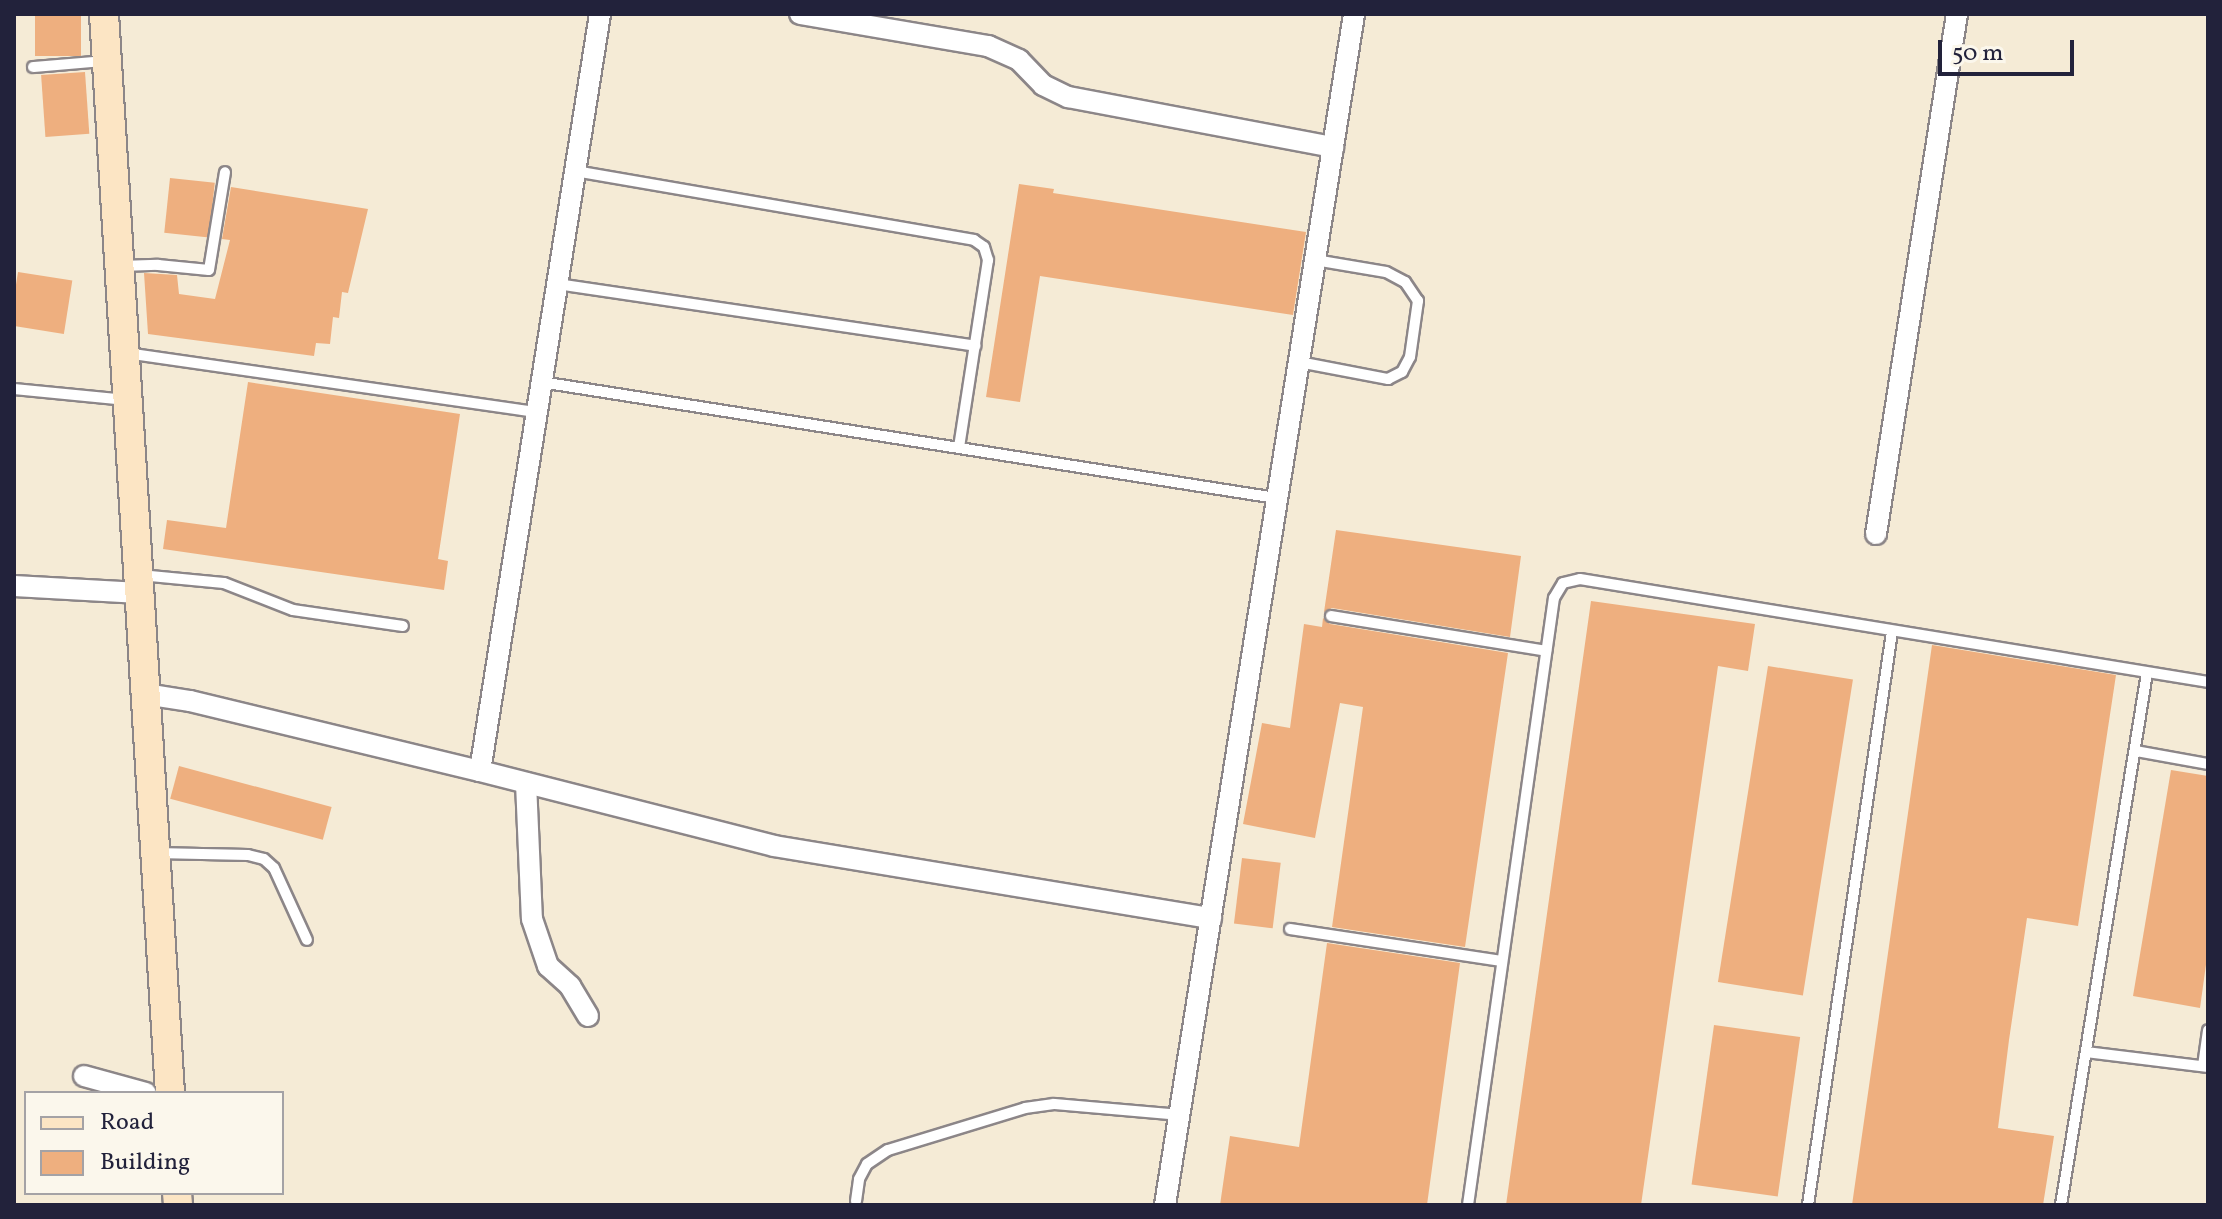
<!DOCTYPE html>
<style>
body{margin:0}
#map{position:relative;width:2222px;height:1219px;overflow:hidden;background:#f5ebd6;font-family:Vollkorn,serif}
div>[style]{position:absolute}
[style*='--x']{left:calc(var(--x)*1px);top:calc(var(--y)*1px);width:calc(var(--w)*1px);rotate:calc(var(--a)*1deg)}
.building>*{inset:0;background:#eeaf7f;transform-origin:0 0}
.roads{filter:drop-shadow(2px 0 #8c8688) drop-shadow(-2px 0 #8c8688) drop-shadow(0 2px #8c8688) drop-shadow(0 -2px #8c8688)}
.lane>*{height:10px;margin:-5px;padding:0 5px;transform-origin:5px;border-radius:5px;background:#fff}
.street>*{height:20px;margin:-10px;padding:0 10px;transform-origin:10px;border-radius:10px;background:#fff}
.secondary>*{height:28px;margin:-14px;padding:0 14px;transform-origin:14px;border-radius:14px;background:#fce5c4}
span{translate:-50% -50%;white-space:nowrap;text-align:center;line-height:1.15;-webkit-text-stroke:7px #fbf7ec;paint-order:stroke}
.frame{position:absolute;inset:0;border:16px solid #22223b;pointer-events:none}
.legend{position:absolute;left:24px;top:1091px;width:260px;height:104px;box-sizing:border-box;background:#fbf7ec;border:2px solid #a4a2a5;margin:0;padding:10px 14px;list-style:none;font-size:24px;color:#22223b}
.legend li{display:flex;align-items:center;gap:16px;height:40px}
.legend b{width:40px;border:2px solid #a4a2a5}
.scale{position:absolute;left:1938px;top:40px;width:136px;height:36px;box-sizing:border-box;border:4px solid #22223b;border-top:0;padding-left:10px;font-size:24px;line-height:28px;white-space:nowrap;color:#22223b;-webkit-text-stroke:6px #fbf7ec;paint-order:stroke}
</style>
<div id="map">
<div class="building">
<i style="left:35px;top:14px;width:46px;height:42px"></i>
<i style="left:85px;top:72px;width:62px;height:44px;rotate:86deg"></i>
<i style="left:170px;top:178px;width:45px;height:55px;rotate:6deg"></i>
<i style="clip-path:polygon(1019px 184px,1054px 189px,1053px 193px,1306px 232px,1293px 315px,1040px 276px,1020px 402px,986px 397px)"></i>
<i style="clip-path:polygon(231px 187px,368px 209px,348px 293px,342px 292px,339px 318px,333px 317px,330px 344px,316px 343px,314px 356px,148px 334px,144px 273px,177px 275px,179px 294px,215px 299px,230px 240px,222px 239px)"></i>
<i style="left:18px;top:272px;width:55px;height:54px;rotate:9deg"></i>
<i style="clip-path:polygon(248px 382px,460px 414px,438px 559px,448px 561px,444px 590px,163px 549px,167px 520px,226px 528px)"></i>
<i style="clip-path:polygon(1336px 530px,1521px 556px,1510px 637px,1332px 608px,1324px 612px)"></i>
<i style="clip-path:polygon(1591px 601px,1755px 624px,1748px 671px,1718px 666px,1641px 1205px,1506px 1205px)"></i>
<i style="clip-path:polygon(1323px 618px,1330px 624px,1508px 653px,1465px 947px,1332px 927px,1363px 707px,1340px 703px,1315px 838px,1243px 824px,1262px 723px,1290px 728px,1304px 624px,1322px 627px)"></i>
<i style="clip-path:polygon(1932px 645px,2116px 675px,2078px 926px,2027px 918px,2009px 1040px,1998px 1128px,2054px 1136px,2043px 1205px,1852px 1205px)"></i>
<i style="left:1768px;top:666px;width:86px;height:320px;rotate:9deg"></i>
<i style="left:179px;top:766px;width:158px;height:34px;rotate:15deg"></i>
<i style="clip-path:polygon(2171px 770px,2208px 776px,2208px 950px,2200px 1008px,2133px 996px)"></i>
<i style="left:1242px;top:858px;width:39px;height:66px;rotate:7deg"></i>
<i style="clip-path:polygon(1327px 943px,1460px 963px,1427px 1205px,1220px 1205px,1230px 1136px,1299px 1147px)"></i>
<i style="left:1714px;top:1025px;width:87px;height:161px;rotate:8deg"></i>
</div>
<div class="roads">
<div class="lane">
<i style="--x:33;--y:67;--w:71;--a:-4.8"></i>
<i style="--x:575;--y:171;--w:405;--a:9.8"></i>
<i style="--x:974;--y:240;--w:12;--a:35"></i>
<i style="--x:984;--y:247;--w:14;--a:73"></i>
<i style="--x:988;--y:260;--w:190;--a:98.8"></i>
<i style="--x:120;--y:266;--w:38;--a:-2"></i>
<i style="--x:158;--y:265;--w:51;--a:5.6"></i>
<i style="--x:209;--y:270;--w:99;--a:-80.7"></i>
<i style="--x:557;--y:284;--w:423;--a:8.4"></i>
<i style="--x:126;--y:353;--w:414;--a:8.2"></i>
<i style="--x:1299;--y:362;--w:91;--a:10.8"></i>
<i style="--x:1388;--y:379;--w:16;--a:-27"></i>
<i style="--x:1402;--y:372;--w:17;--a:-62"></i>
<i style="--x:1410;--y:357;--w:57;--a:-81.9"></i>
<i style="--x:1418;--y:301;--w:23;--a:-124"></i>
<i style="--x:1405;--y:282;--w:21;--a:-152"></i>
<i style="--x:1386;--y:272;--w:72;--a:-170.4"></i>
<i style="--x:541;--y:382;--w:744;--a:8.97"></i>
<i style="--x:14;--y:389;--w:113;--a:5.6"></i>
<i style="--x:140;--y:575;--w:84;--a:5.4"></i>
<i style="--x:224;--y:583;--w:74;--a:21.4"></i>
<i style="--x:293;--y:610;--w:111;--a:8.3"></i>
<i style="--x:1331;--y:616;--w:218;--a:9.2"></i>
<i style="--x:2136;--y:751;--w:73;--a:10.2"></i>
<i style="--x:156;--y:853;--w:92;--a:1.2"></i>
<i style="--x:248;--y:855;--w:16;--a:14"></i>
<i style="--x:264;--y:859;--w:13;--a:42"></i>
<i style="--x:274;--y:868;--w:79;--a:65.4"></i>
<i style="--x:1290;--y:929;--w:214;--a:8.6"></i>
<i style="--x:2086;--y:1052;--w:123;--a:7"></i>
<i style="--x:2203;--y:1066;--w:36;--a:-82"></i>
<i style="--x:856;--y:1201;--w:22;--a:-82"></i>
<i style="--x:859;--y:1179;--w:17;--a:-62"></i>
<i style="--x:867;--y:1164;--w:25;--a:-34"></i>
<i style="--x:888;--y:1150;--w:143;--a:-17"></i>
<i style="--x:1025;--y:1108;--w:29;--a:-8"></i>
<i style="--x:1054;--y:1104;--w:125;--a:5"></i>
<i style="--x:1468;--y:1205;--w:613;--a:-81.94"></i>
<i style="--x:1554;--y:598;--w:17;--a:-59"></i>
<i style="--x:1563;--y:583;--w:17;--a:-13"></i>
<i style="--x:1580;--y:579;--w:636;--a:9.31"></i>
<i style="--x:1808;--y:1205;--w:579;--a:-81.66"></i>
<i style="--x:2061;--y:1205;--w:539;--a:-80.82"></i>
</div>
<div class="street">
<i style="--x:800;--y:14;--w:191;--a:9.7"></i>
<i style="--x:988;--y:46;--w:34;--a:24"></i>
<i style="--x:1019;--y:60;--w:35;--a:46"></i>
<i style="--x:1043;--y:85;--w:28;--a:26"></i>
<i style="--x:1068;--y:97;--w:270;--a:10.7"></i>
<i style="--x:1876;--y:534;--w:526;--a:-81.15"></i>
<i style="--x:14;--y:586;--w:126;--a:3.2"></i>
<i style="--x:145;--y:694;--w:46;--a:8.8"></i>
<i style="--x:190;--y:701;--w:298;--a:13.6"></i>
<i style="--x:480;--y:771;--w:303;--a:14.3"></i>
<i style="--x:774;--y:846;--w:443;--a:9.4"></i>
<i style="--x:480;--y:771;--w:766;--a:-80.99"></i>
<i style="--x:526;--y:783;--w:136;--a:87.5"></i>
<i style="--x:532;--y:919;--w:50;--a:71.2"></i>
<i style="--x:548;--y:966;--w:30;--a:42"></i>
<i style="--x:570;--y:986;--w:35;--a:59"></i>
<i style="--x:84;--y:1076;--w:64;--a:15.3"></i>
<i style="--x:1165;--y:1205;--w:1206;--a:-80.98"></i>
</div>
<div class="secondary">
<i style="--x:104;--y:14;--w:1081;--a:86.5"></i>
<i style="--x:177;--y:1193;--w:12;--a:85"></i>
</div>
</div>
<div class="frame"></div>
<ul class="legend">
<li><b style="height:10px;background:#fce5c4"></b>Road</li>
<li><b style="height:22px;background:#eeaf7f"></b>Building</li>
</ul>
<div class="scale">50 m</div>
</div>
